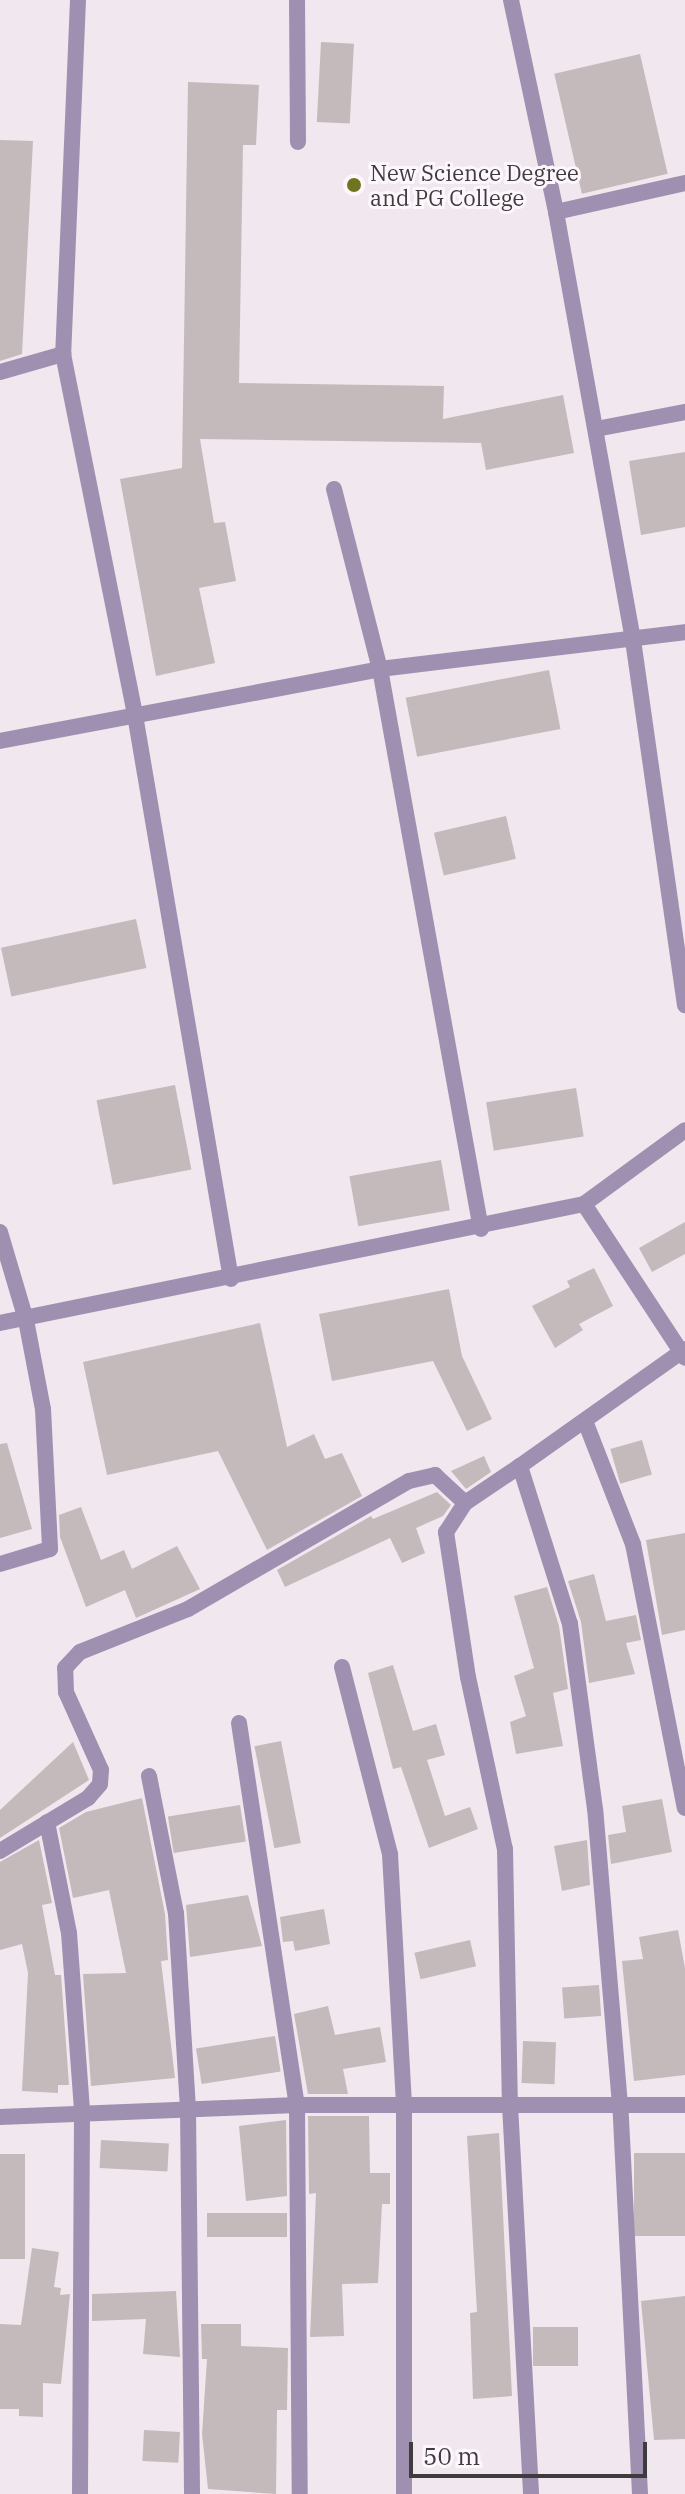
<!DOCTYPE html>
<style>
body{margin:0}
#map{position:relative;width:685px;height:2494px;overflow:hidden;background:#f0e8ee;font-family:"IBM Plex Serif",serif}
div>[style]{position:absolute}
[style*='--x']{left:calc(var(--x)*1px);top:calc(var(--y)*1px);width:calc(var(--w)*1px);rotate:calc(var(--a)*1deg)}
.building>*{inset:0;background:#c4babc;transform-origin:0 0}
.service>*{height:16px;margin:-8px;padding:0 8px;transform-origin:8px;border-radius:8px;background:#9f90b2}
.minor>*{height:16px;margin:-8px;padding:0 8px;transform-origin:8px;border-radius:8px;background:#9f90b2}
.dots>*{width:22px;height:22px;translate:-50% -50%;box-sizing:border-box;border:4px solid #fdf6fc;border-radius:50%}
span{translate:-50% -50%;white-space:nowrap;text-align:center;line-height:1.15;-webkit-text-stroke:6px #fdf6fc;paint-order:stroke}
.poi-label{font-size:22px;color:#3f3c3e}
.left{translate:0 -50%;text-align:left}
.scale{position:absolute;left:409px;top:2442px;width:238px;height:36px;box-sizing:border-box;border:4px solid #3f3c3e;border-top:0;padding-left:10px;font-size:24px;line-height:28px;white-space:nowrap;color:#3f3c3e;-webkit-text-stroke:6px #fdf6fc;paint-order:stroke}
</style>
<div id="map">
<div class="building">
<i style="left:321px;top:42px;width:33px;height:80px;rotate:3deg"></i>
<i style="left:640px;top:54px;width:123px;height:88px;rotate:77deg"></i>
<i style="clip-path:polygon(188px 82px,259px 85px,256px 145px,243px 145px,239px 383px,444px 386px,443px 419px,563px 395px,574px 453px,486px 470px,481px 443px,200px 439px,214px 523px,225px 522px,236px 581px,199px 588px,215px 663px,156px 676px,120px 479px,182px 468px)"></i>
<i style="clip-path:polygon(0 140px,33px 141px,22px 354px,0 361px)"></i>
<i style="clip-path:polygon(685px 452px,685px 527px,641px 535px,629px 461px)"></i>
<i style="left:549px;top:670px;width:60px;height:146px;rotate:79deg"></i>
<i style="left:506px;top:816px;width:44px;height:74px;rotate:77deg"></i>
<i style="left:136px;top:919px;width:50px;height:138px;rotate:78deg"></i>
<i style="left:175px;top:1085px;width:86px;height:80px;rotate:79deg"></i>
<i style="left:576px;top:1088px;width:49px;height:91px;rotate:81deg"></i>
<i style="left:441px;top:1160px;width:51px;height:93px;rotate:80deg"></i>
<i style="clip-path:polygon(685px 1222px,685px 1254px,652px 1272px,639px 1248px)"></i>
<i style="clip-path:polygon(594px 1268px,613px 1306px,579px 1324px,583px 1330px,555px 1348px,532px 1306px,570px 1287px,567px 1281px)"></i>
<i style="clip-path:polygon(449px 1289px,462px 1356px,492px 1419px,467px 1431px,433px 1361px,332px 1381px,319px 1314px)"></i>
<i style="clip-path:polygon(260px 1323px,287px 1447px,314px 1434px,325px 1459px,342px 1453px,362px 1496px,267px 1550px,218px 1451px,107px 1475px,83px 1362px)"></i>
<i style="left:642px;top:1440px;width:36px;height:33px;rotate:74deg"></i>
<i style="clip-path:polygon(7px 1443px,32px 1529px,0 1538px,0 1444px)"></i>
<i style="clip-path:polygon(484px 1456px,491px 1472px,466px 1489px,451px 1471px)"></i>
<i style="clip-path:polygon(437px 1492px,451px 1505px,443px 1516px,416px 1528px,425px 1553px,402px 1563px,390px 1538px,285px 1587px,277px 1570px,371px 1516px,373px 1519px)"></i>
<i style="clip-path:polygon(81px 1507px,101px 1560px,124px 1550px,132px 1569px,177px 1546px,200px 1589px,136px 1618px,125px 1590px,86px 1607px,60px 1537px,59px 1515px)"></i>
<i style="clip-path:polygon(685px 1533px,685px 1630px,662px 1635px,646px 1540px)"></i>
<i style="clip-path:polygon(594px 1574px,606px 1621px,636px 1615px,641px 1640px,626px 1643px,635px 1674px,589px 1683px,581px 1622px,568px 1581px)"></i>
<i style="clip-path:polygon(547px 1587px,559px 1626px,568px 1689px,553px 1693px,563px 1746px,516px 1754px,510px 1722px,526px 1716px,514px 1676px,534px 1668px,514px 1596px)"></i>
<i style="clip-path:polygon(393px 1665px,413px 1731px,436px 1724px,445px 1755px,427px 1760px,445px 1816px,470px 1807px,478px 1829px,429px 1848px,401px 1767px,393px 1769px,368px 1673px)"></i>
<i style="left:281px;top:1741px;width:104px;height:27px;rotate:79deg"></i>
<i style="clip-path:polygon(73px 1742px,89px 1780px,0 1838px,0 1810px)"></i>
<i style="clip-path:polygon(142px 1798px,165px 1914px,168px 1960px,161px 1961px,175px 2078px,91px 2086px,83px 1974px,126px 1973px,109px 1890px,73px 1898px,59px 1828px,86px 1812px)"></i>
<i style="clip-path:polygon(662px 1799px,672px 1852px,611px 1864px,608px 1835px,626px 1832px,622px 1806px)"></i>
<i style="left:240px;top:1805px;width:37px;height:73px;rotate:81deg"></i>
<i style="clip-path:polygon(39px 1840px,52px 1903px,42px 1905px,55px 1975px,61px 1975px,69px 2085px,58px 2085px,58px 2093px,22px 2091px,28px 1973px,22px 1944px,0 1950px,0 1862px)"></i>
<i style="clip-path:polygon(587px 1840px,590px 1885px,562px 1891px,554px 1846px)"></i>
<i style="clip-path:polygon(248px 1895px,262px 1946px,190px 1957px,186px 1905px)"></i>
<i style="clip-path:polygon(324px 1909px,330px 1944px,295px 1951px,293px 1941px,283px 1942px,280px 1917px)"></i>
<i style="clip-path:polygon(678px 1930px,685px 1968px,685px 2075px,634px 2081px,622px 1961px,643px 1959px,639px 1937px)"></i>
<i style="left:470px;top:1940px;width:27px;height:57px;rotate:77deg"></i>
<i style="left:599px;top:1985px;width:31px;height:37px;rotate:86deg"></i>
<i style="clip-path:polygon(328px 2006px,335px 2035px,380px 2027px,386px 2062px,343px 2069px,348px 2094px,308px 2094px,294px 2014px)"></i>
<i style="left:275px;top:2036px;width:36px;height:80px;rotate:81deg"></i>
<i style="left:523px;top:2041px;width:33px;height:42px;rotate:2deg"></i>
<i style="clip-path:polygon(369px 2116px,370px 2173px,390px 2173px,390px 2204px,382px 2204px,378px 2283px,342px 2284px,344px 2336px,310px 2337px,316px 2193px,309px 2194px,308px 2116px)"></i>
<i style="clip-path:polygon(286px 2120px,287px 2196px,246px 2201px,239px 2126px)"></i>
<i style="clip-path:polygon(499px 2133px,512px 2396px,473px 2399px,470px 2313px,477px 2312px,467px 2136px)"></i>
<i style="left:101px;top:2140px;width:68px;height:28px;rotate:3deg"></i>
<i style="left:685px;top:2153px;width:83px;height:51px;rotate:90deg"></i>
<i style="left:0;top:2154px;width:25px;height:105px"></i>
<i style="left:287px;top:2213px;width:24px;height:80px;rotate:90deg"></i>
<i style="clip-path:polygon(32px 2248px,59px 2252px,54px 2287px,61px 2288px,60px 2295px,70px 2294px,61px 2384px,43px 2383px,43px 2417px,19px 2416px,19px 2409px,0 2409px,0 2324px,21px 2325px)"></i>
<i style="clip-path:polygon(176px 2291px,180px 2357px,143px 2354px,146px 2319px,92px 2321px,92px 2294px)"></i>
<i style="clip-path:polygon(685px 2296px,685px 2439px,654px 2440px,641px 2301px)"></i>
<i style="clip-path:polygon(201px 2324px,241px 2324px,241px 2346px,288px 2348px,287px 2410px,277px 2410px,276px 2494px,208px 2489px,202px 2434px,207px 2359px,202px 2359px)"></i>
<i style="left:533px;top:2327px;width:45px;height:39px"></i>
<i style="left:144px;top:2430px;width:36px;height:31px;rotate:3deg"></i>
</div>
<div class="service">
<i style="--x:334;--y:489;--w:186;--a:75.7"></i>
</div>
<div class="minor">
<i style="--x:78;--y:0;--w:354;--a:92.4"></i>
<i style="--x:63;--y:354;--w:368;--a:78.7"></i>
<i style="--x:135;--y:715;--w:572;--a:80.34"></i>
<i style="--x:297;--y:0;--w:142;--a:89.6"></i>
<i style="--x:511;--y:0;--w:217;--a:78"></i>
<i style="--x:556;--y:212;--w:435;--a:79.8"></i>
<i style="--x:633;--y:640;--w:369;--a:81.9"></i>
<i style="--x:556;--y:212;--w:132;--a:-12.7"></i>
<i style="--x:0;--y:372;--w:66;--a:-15.9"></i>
<i style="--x:596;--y:429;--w:91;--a:-10.8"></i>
<i style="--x:380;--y:669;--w:569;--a:79.78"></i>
<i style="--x:0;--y:741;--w:387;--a:-10.7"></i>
<i style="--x:380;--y:669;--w:307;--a:-6.9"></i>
<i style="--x:584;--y:1204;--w:184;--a:56.7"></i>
<i style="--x:0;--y:1232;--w:92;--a:73.5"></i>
<i style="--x:26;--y:1320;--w:91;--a:79.2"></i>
<i style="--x:43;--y:1409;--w:140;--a:87.1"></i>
<i style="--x:50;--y:1549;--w:52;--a:163.3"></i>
<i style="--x:0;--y:1323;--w:596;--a:-11.52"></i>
<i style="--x:584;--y:1204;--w:125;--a:-36.2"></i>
<i style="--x:585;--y:1421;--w:132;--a:68.7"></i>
<i style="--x:633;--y:1544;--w:269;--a:78.9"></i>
<i style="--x:520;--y:1466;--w:66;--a:146.1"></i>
<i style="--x:465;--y:1503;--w:35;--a:123"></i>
<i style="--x:446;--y:1532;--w:147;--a:81.4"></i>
<i style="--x:468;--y:1677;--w:176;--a:77.9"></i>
<i style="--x:505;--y:1849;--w:256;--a:88.9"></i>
<i style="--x:510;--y:2105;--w:390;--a:86.9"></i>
<i style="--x:342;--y:1667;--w:193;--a:75.6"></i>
<i style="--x:390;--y:1854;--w:251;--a:86.8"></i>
<i style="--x:404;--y:2105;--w:389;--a:90"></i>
<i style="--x:239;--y:1723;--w:386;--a:81.4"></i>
<i style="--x:297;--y:2105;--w:389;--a:89.6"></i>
<i style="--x:149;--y:1776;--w:140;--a:78.9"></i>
<i style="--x:176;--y:1913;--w:195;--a:86.5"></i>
<i style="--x:188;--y:2108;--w:386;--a:89.4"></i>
<i style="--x:47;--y:1822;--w:113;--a:78.8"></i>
<i style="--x:69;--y:1933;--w:179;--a:85.8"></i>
<i style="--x:82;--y:2112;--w:382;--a:90.3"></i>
<i style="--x:0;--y:1851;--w:103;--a:-31.1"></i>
<i style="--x:88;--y:1798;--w:18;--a:-49"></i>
<i style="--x:100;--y:1784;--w:14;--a:-86"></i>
<i style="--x:101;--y:1770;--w:85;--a:-114.2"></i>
<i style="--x:66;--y:1692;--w:24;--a:-92"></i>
<i style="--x:65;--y:1668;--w:22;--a:-47"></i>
<i style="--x:80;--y:1652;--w:116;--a:-21.7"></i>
<i style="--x:188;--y:1609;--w:255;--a:-30.1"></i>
<i style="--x:409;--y:1481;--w:27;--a:-13"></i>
<i style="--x:435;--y:1475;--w:41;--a:43"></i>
<i style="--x:0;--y:2117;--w:297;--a:-2.3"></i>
<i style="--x:297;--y:2105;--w:388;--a:0"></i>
<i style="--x:640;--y:2494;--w:390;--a:-92.9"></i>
<i style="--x:620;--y:2105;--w:297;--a:-94.8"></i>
<i style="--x:595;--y:1809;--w:187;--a:-97.7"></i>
<i style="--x:570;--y:1624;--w:166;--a:-107.6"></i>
<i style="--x:520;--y:1466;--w:202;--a:-35.3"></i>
</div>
<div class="dots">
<i style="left:354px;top:185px;background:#70751d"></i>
</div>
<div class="poi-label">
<span class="left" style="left:370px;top:185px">New Science Degree<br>and PG College</span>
</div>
<div class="scale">50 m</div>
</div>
